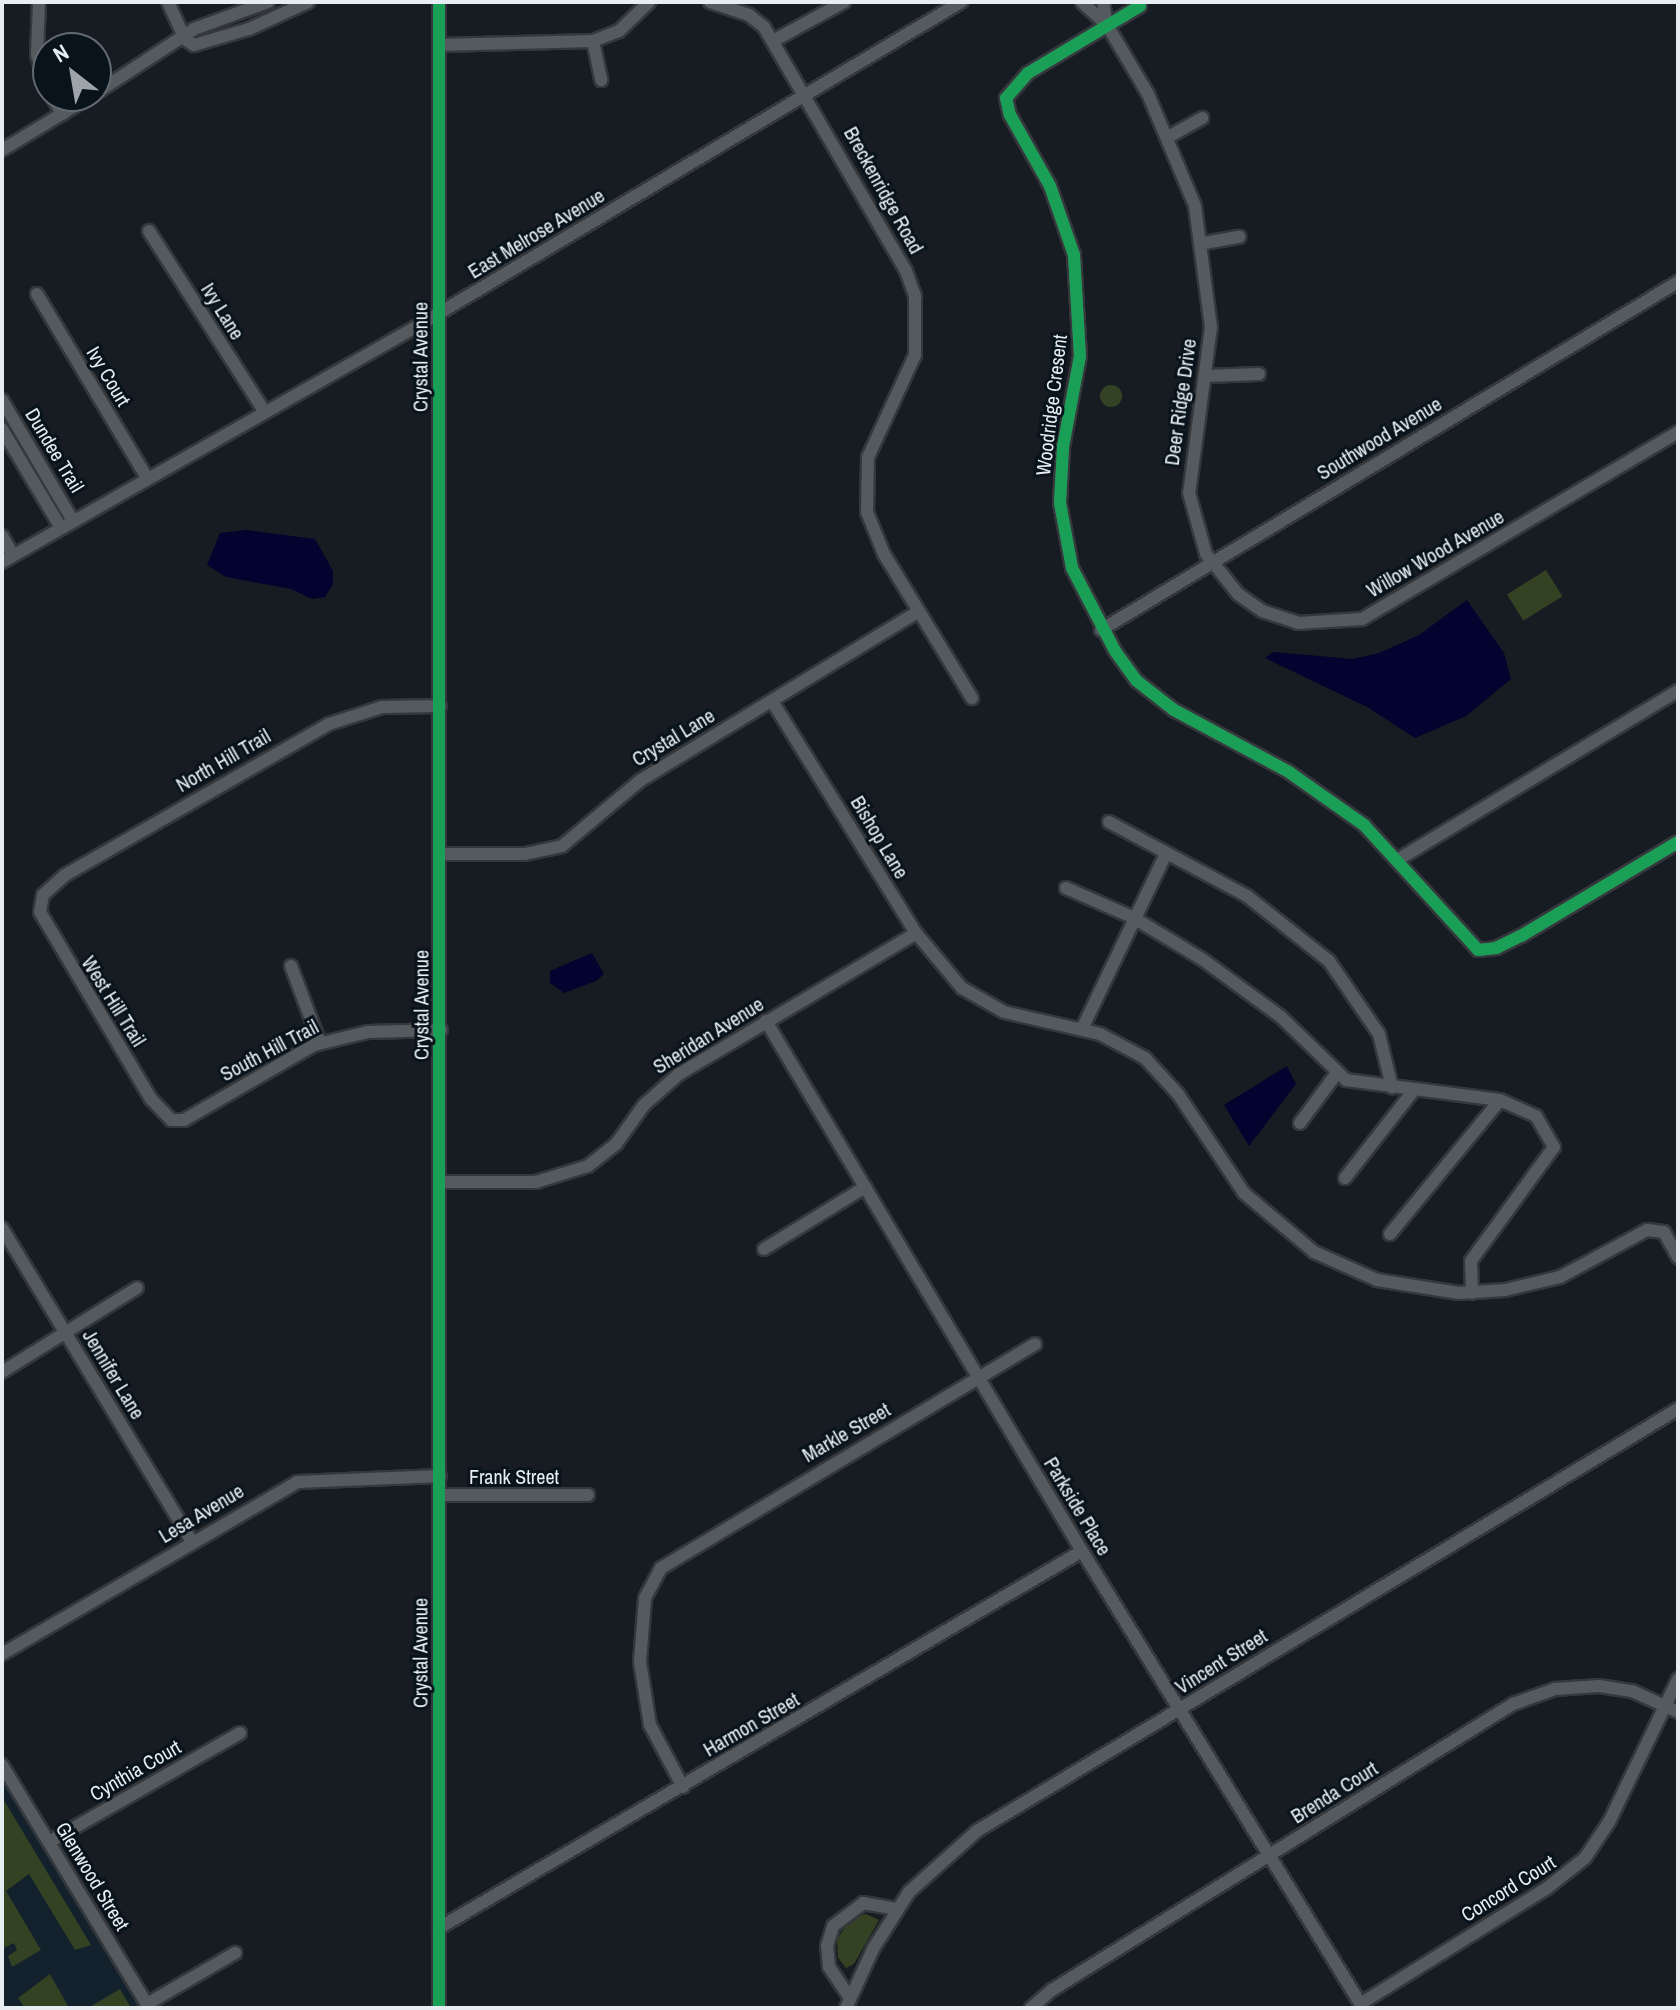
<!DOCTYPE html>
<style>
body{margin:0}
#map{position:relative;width:1680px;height:2010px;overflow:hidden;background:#161c21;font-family:"Archivo Narrow",sans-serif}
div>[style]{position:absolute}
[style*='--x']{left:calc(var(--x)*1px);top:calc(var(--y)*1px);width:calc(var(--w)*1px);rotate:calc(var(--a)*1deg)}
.built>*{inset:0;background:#13212d}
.green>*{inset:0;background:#334222;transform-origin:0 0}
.round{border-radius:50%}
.water>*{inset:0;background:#02032e}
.roads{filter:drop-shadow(2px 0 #34383c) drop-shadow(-2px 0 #34383c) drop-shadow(0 2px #34383c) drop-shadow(0 -2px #34383c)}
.minor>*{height:12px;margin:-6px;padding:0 6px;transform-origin:6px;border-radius:6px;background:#555a5e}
.cycleway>*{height:12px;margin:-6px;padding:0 6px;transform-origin:6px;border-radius:6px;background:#1a9f57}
span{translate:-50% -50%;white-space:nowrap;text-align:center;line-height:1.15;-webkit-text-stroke:6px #09131c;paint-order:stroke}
.street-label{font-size:20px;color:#e6edf3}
.frame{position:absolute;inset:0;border:4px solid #e6edf3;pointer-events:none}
.north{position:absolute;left:32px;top:32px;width:80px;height:80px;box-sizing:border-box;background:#09131c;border:2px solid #616a72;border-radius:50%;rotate:329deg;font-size:22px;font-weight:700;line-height:32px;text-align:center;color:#e6edf3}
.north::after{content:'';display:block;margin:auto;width:28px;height:36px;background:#9da4aa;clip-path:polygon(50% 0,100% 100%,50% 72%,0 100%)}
</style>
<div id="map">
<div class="built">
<i style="clip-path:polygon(2px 1765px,149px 2008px,2px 2008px)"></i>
</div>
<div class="green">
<i class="round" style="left:1100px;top:385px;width:22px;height:22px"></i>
<i style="left:1546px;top:570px;width:31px;height:46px;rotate:58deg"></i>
<i style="clip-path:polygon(2px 1797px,91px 1945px,75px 1950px,29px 1874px,6px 1891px,41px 1950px,12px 1967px,8px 1956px,17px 1950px,14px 1943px,2px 1949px)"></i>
<i style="clip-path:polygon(866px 1914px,879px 1920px,854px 1964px,846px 1968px,838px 1958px,837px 1939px,850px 1920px)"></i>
<i style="clip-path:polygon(50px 1974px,69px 2008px,25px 2008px,18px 1998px)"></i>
<i style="clip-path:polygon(120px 1989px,131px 2008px,88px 2008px)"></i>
</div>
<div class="water">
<i style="clip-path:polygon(247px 530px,315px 539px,333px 571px,333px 584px,325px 597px,312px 599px,291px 589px,226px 577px,207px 565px,220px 533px)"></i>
<i style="clip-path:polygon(1467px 600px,1504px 653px,1511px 679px,1466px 716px,1415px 738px,1367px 707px,1265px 658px,1273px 652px,1353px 659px,1379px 653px,1419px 635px)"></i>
<i style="clip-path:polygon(592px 953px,604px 974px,596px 981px,564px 993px,550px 983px,550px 971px)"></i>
<i style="clip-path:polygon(1287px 1066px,1296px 1084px,1249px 1146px,1224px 1105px)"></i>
</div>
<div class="roads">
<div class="minor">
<i style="--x:39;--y:2;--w:53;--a:92.2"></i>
<i style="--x:37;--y:55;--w:35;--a:72"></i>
<i style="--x:168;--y:2;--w:41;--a:65.3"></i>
<i style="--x:185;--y:39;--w:11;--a:34"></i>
<i style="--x:194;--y:45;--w:57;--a:-16.2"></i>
<i style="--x:249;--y:29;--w:65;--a:-24.6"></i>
<i style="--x:439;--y:2;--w:2006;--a:90"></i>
<i style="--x:710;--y:2;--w:41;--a:18.4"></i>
<i style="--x:749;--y:15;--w:19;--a:39"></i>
<i style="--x:764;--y:27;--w:282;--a:59.8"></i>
<i style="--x:906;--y:271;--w:27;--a:70"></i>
<i style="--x:915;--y:296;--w:59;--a:90"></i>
<i style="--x:915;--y:355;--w:112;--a:114.7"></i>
<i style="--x:868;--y:457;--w:55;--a:91"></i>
<i style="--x:867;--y:512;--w:45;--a:68"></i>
<i style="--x:884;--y:554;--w:169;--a:58.6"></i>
<i style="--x:1082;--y:2;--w:34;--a:43"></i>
<i style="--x:1107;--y:25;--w:80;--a:59.3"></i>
<i style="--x:1148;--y:94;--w:121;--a:67.2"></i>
<i style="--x:1195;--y:206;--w:122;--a:82.5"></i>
<i style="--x:1211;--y:327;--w:167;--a:97.5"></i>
<i style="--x:1189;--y:493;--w:63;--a:74.4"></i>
<i style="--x:1206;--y:554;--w:51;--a:51.3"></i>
<i style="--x:1238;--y:594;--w:29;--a:35"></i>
<i style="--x:1262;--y:611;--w:38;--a:18"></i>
<i style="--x:1298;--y:623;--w:64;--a:-3.6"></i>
<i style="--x:1362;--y:619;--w:367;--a:-30.6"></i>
<i style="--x:1103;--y:2;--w:23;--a:80"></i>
<i style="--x:1140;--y:6;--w:131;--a:149.1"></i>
<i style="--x:1028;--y:73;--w:33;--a:131"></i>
<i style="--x:1006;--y:98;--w:17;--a:77"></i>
<i style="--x:1010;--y:115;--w:81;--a:60.6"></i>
<i style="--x:1050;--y:186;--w:73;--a:70.8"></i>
<i style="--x:1074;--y:255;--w:101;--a:86.6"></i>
<i style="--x:1080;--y:356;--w:93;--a:100.6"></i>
<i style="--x:1063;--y:447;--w:56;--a:93.1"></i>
<i style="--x:1060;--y:503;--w:66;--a:79.5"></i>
<i style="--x:1072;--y:568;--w:93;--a:62.6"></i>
<i style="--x:1115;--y:651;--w:37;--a:54"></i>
<i style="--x:1137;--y:681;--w:47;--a:38.1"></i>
<i style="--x:1174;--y:710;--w:131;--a:28.3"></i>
<i style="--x:1289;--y:772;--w:92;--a:35.2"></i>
<i style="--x:1364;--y:825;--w:169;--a:47.6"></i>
<i style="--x:1478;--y:950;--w:18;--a:-6"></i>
<i style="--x:1496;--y:948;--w:28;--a:-26"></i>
<i style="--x:1521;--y:936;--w:183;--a:-30.9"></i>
<i style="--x:593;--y:41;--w:40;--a:78"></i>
<i style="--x:773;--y:41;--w:81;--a:-28.8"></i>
<i style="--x:439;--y:45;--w:154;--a:-1.5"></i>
<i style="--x:593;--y:41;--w:28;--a:-21"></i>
<i style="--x:619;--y:31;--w:42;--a:-44"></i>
<i style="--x:96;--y:93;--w:117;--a:-33.1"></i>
<i style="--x:194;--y:29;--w:79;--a:-20"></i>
<i style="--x:52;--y:96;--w:21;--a:61"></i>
<i style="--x:1170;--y:136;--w:37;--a:-29"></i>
<i style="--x:2;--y:150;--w:104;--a:-31.2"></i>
<i style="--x:149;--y:231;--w:214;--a:57.4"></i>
<i style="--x:1204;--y:243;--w:36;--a:-10"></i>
<i style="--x:37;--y:294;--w:214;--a:59.1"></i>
<i style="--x:1206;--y:376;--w:53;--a:-2.2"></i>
<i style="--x:2;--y:400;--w:140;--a:59.6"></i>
<i style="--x:2;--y:429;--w:115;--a:59.2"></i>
<i style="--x:2;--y:536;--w:22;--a:60"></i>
<i style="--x:2;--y:562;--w:476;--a:-29.6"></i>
<i style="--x:416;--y:327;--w:635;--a:-30.81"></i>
<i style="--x:1101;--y:630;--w:674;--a:-31.1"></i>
<i style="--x:772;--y:701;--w:273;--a:58.2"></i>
<i style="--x:916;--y:933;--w:72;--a:50.1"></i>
<i style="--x:962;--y:988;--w:48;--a:29.7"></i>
<i style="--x:1004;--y:1012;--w:98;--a:12.9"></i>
<i style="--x:1100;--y:1034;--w:51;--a:28.1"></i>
<i style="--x:1145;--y:1058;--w:49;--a:47.5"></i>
<i style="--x:1178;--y:1094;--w:119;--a:56.3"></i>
<i style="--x:1244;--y:1193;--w:92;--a:40.1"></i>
<i style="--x:1314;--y:1252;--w:69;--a:24"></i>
<i style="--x:1377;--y:1280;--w:83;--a:9"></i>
<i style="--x:1459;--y:1293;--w:46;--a:-3.7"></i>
<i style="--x:1505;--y:1290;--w:57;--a:-13.3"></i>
<i style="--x:1560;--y:1277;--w:99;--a:-28.4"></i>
<i style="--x:1647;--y:1230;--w:17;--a:7"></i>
<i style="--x:1664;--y:1232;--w:29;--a:61"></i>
<i style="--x:440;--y:706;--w:58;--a:179"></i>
<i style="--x:382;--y:707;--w:56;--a:162.2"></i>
<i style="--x:329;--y:724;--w:305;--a:150.2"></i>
<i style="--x:64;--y:876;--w:28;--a:138"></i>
<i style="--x:43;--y:895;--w:17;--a:100"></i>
<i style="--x:40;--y:912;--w:217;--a:59.3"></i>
<i style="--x:151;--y:1099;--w:29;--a:46"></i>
<i style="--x:171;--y:1120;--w:13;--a:0"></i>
<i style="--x:184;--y:1120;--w:150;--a:-30"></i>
<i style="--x:314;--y:1045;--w:56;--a:-13.5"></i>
<i style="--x:368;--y:1032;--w:73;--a:-1.6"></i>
<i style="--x:1109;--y:822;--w:157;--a:28.2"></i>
<i style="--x:1247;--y:896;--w:105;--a:38.4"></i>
<i style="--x:1329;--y:961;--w:88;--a:55.6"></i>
<i style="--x:1379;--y:1034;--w:55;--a:76.2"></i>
<i style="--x:441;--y:854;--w:84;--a:0"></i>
<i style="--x:525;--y:854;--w:38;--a:-12"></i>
<i style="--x:562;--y:846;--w:103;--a:-39.9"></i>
<i style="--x:641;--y:780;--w:325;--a:-31.3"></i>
<i style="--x:1399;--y:859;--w:326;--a:-31.1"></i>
<i style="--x:1066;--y:888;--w:74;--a:23.8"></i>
<i style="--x:1134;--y:918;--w:79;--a:31.1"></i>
<i style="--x:1202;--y:959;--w:97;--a:36.2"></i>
<i style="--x:1280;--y:1016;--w:92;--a:44.1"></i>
<i style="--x:1346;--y:1080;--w:155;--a:7.4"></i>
<i style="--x:1500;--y:1100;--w:39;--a:24"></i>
<i style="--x:1536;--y:1116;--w:36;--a:60"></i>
<i style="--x:1554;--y:1147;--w:141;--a:126.1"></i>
<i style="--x:1471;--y:1261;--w:32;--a:88"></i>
<i style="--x:291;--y:966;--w:82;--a:69.4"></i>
<i style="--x:766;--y:1021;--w:617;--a:59.2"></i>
<i style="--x:1082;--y:1551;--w:536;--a:58.41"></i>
<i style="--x:1082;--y:1029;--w:194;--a:-64.4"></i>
<i style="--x:1300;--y:1123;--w:61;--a:-53.7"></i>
<i style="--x:1345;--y:1178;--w:112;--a:-51.9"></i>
<i style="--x:441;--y:1182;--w:95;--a:0"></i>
<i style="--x:536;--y:1182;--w:54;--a:-17.1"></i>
<i style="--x:588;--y:1166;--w:36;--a:-38"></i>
<i style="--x:616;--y:1144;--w:48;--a:-54.3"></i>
<i style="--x:644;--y:1105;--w:47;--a:-41.5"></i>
<i style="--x:679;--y:1074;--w:276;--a:-30.7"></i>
<i style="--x:2;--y:1228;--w:367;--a:58.8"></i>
<i style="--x:1390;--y:1234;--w:173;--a:-50.6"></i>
<i style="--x:764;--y:1249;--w:119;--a:-31.5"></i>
<i style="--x:2;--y:1372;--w:159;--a:-31.9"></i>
<i style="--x:440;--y:1495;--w:148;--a:0"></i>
<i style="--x:2;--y:1654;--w:341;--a:-30.2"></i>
<i style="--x:297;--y:1482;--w:143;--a:-2.4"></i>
<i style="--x:2;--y:1765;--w:284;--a:58.8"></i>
<i style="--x:683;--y:1787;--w:70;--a:-118"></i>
<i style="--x:650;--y:1725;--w:64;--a:-99"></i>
<i style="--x:640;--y:1662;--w:64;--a:-85.5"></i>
<i style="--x:645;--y:1598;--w:34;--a:-62"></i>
<i style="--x:661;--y:1568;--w:436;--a:-30.9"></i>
<i style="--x:49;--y:1842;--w:220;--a:-29.7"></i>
<i style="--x:439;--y:1928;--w:745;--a:-30.38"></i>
<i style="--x:850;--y:1998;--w:37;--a:-124"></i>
<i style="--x:829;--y:1967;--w:21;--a:-95"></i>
<i style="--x:827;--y:1946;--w:21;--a:-73"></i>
<i style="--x:833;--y:1926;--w:38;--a:-37"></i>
<i style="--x:863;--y:1903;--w:35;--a:10"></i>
<i style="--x:147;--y:2004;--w:102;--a:-30.1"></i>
<i style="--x:1360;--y:2004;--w:220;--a:-31.8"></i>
<i style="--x:1547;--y:1888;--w:48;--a:-38.3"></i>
<i style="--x:1585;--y:1858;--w:43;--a:-56.3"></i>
<i style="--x:1609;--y:1822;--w:159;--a:-64.2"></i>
<i style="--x:846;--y:2008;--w:65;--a:-65.4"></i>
<i style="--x:873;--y:1949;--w:67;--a:-57.7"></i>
<i style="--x:909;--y:1892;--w:91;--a:-41.9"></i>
<i style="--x:977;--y:1831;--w:818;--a:-31.05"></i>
<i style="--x:1031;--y:2008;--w:28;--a:-41"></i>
<i style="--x:1052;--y:1990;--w:543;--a:-31.82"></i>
<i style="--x:1513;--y:1704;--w:45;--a:-19.7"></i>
<i style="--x:1555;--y:1689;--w:44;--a:-3.9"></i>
<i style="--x:1599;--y:1686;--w:33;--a:9"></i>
<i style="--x:1632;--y:1691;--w:51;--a:24.5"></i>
</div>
</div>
<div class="cycleway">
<i style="--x:439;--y:2;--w:2006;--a:90"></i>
<i style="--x:1140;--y:6;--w:131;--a:149.1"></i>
<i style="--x:1028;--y:73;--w:33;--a:131"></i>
<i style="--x:1006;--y:98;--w:17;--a:77"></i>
<i style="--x:1010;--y:115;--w:81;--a:60.6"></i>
<i style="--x:1050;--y:186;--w:73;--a:70.8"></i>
<i style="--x:1074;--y:255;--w:101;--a:86.6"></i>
<i style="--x:1080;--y:356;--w:93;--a:100.6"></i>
<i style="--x:1063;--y:447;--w:56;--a:93.1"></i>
<i style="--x:1060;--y:503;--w:66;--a:79.5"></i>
<i style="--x:1072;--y:568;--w:93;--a:62.6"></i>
<i style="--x:1115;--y:651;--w:37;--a:54"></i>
<i style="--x:1137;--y:681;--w:47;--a:38.1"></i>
<i style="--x:1174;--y:710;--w:131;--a:28.3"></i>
<i style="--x:1289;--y:772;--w:92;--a:35.2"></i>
<i style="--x:1364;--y:825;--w:169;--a:47.6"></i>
<i style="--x:1478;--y:950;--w:18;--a:-6"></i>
<i style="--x:1496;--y:948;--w:28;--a:-26"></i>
<i style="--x:1521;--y:936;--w:183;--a:-30.9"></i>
</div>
<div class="street-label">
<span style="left:884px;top:190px;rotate:61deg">Breckenridge Road</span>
<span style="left:536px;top:233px;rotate:-31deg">East Melrose Avenue</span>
<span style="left:223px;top:311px;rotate:58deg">Ivy Lane</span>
<span style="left:420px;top:357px;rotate:-90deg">Crystal Avenue</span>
<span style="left:109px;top:376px;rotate:59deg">Ivy Court</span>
<span style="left:1180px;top:402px;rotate:-82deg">Deer Ridge Drive</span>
<span style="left:1051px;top:405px;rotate:-83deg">Woodridge Cresent</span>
<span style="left:1379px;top:438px;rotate:-31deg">Southwood Avenue</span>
<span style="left:55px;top:450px;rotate:59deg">Dundee Trail</span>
<span style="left:1435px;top:553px;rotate:-30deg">Willow Wood Avenue</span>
<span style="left:673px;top:737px;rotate:-31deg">Crystal Lane</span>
<span style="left:223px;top:760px;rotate:-30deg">North Hill Trail</span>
<span style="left:880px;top:837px;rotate:59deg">Bishop Lane</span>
<span style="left:114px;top:1001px;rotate:58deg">West Hill Trail</span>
<span style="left:421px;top:1005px;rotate:-90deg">Crystal Avenue</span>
<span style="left:708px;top:1035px;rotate:-32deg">Sheridan Avenue</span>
<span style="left:269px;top:1050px;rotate:-28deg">South Hill Trail</span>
<span style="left:114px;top:1374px;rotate:59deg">Jennifer Lane</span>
<span style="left:846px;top:1432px;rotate:-30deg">Markle Street</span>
<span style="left:514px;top:1476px">Frank Street</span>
<span style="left:1078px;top:1506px;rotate:59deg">Parkside Place</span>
<span style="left:201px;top:1513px;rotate:-31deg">Lesa Avenue</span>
<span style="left:420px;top:1653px;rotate:-90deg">Crystal Avenue</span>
<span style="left:1221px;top:1661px;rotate:-32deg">Vincent Street</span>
<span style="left:751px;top:1724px;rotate:-30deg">Harmon Street</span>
<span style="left:135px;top:1770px;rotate:-30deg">Cynthia Court</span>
<span style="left:1334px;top:1792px;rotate:-32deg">Brenda Court</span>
<span style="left:93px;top:1876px;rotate:59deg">Glenwood Street</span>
<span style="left:1508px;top:1888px;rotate:-32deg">Concord Court</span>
</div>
<div class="frame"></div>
<div class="north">N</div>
</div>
